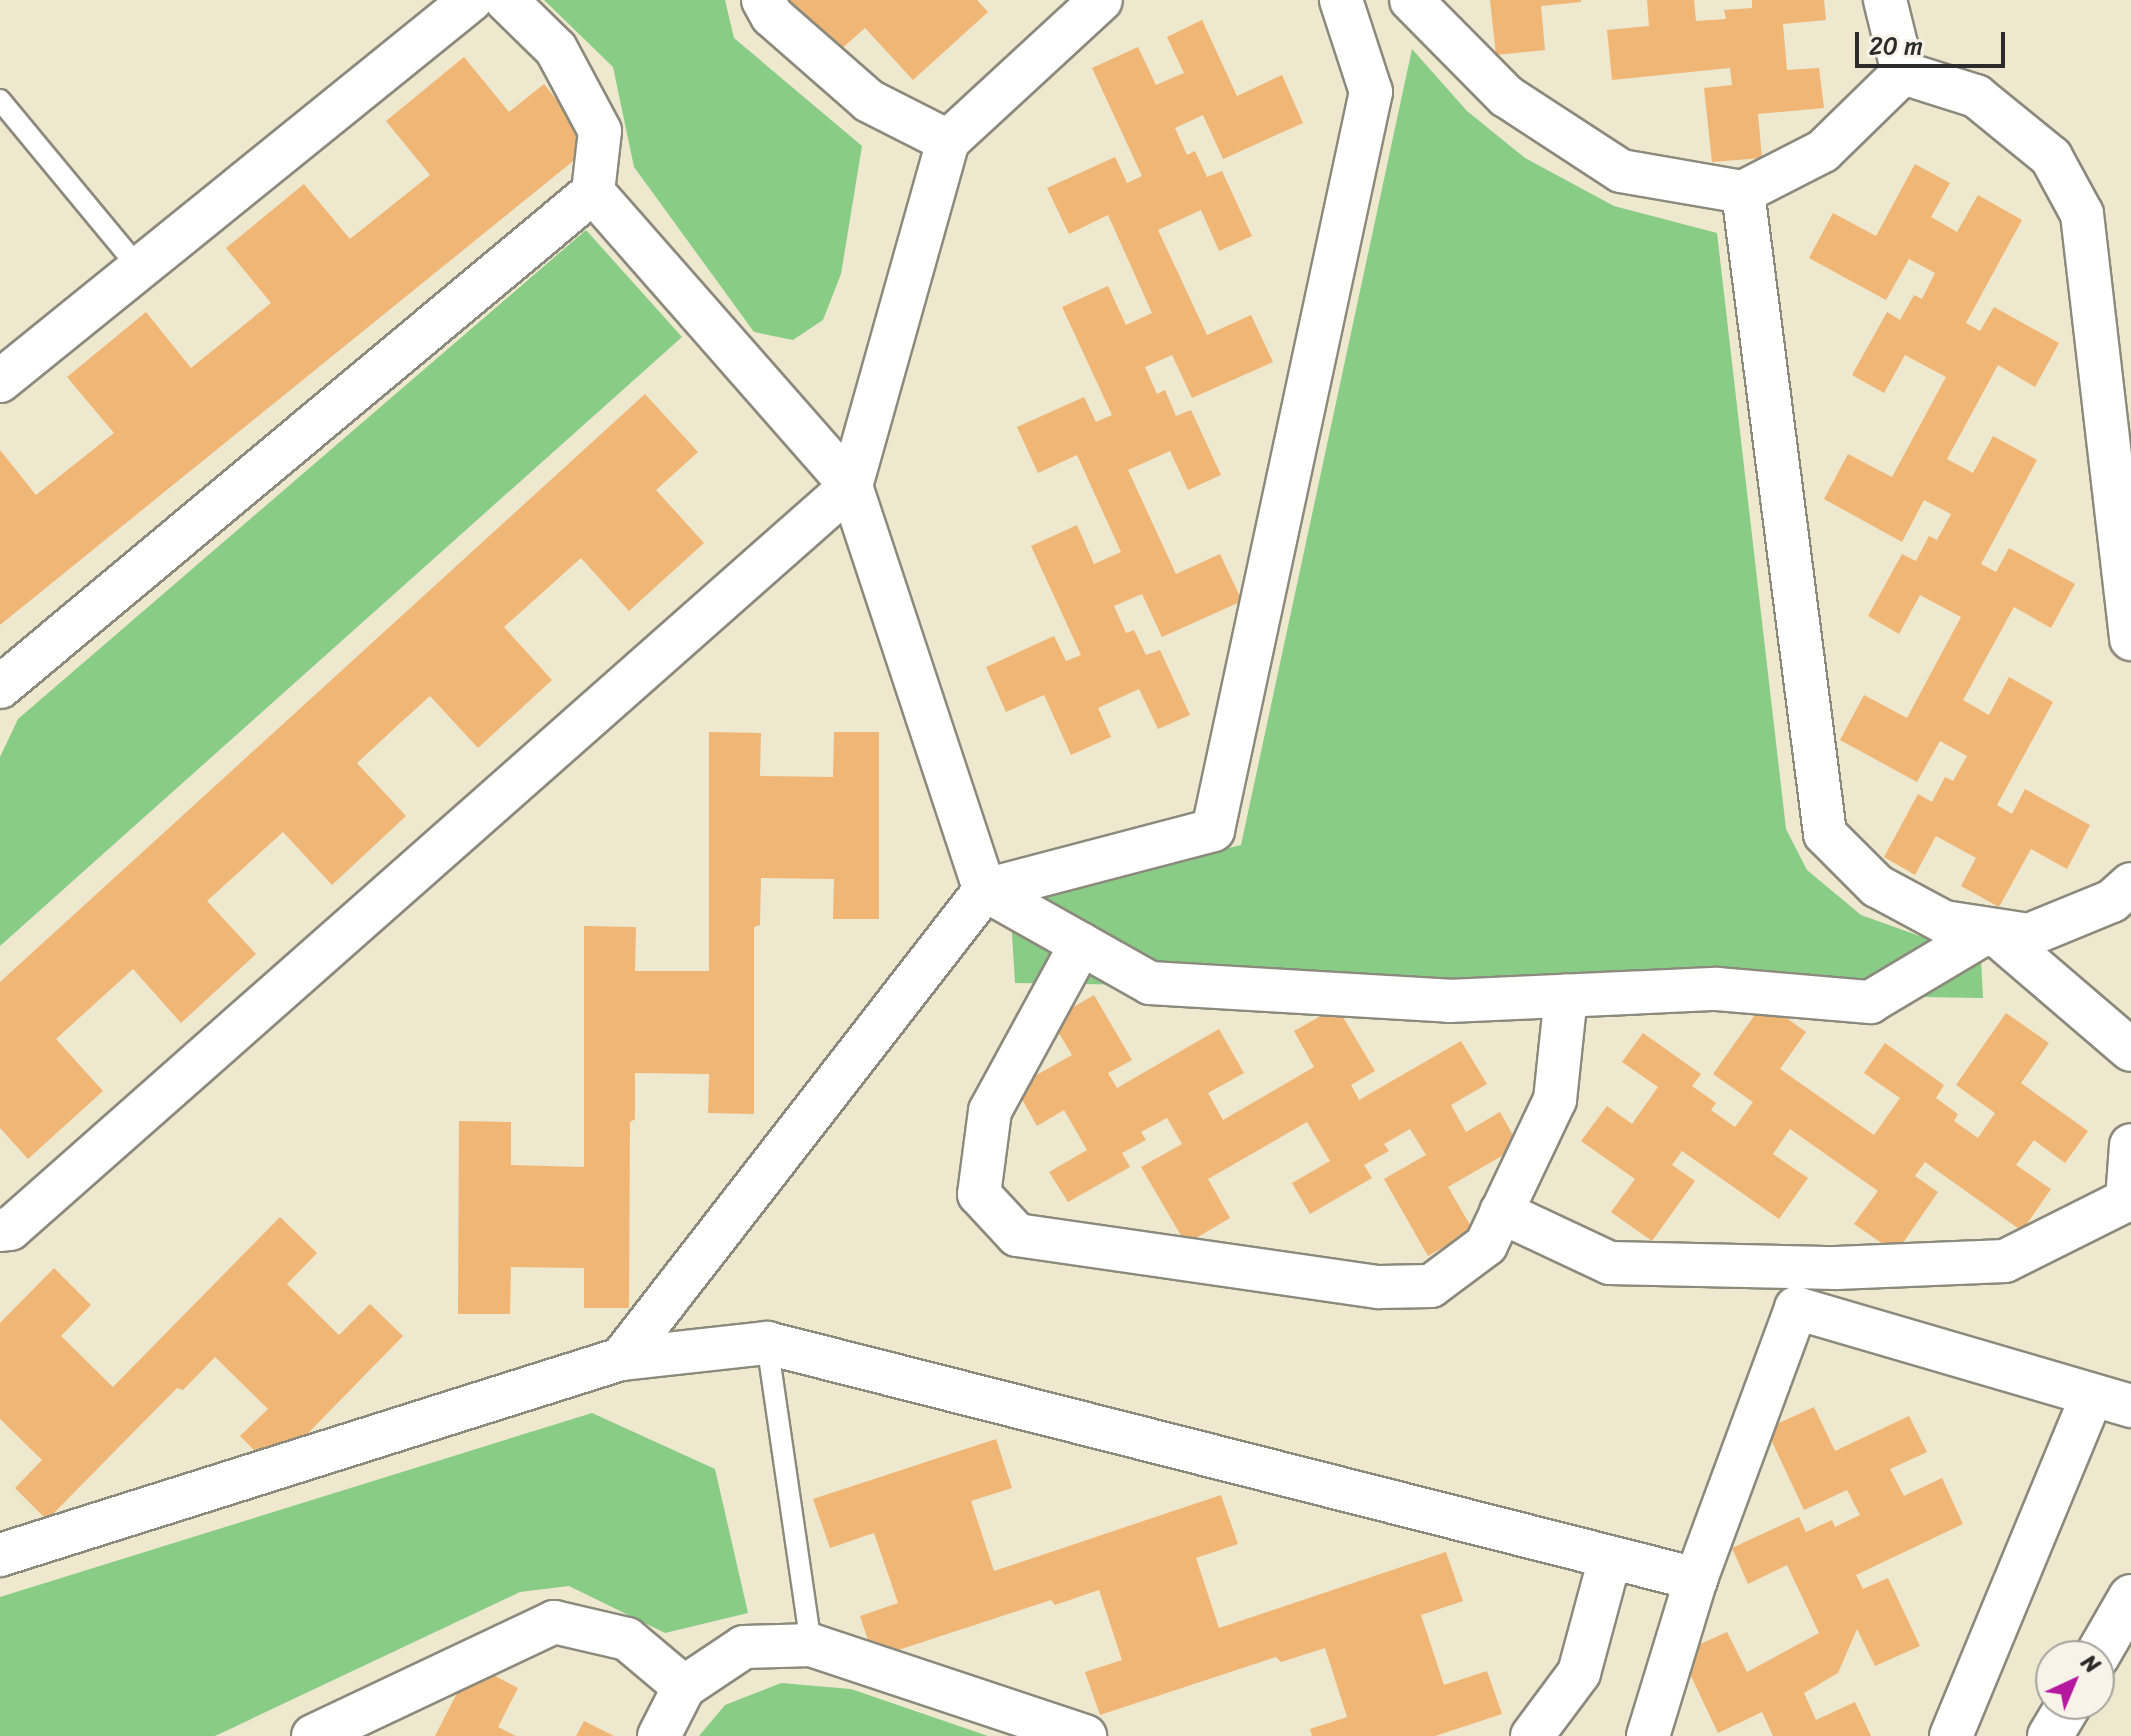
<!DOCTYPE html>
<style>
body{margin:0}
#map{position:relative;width:2131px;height:1736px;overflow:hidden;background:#eee8cf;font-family:Sriracha,sans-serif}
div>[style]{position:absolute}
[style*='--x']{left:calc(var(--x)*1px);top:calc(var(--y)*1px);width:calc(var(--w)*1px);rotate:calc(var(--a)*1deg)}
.green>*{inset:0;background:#88cc86}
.building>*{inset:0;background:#f0b676}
.roads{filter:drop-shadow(2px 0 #8c8a7d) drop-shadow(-2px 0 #8c8a7d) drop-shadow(0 2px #8c8a7d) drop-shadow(0 -2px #8c8a7d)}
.service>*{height:20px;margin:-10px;padding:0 10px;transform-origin:10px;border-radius:10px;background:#fff}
.minor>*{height:42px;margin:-21px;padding:0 21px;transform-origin:21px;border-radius:21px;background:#fff}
.tertiary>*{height:44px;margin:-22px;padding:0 22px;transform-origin:22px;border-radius:22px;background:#fff}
span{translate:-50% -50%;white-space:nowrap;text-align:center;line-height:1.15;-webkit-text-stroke:8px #f7f3e8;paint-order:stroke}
.north{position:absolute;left:2035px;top:1640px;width:80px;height:80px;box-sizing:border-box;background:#f7f3e8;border:2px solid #a5a39c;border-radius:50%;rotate:44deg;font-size:22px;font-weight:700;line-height:32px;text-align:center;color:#2b2b2b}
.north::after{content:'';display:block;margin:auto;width:28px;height:36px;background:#b5179e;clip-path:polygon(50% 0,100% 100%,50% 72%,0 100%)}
.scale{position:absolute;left:1855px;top:32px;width:150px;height:36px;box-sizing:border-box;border:4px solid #2b2b2b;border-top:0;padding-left:10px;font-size:24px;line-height:28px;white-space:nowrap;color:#2b2b2b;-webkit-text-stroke:6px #f7f3e8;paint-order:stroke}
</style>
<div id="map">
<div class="green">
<i style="clip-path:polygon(544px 0,725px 0,734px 38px,862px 146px,841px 274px,823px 320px,793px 340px,754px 332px,634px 167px,613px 67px)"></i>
<i style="clip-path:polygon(1412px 49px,1467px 111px,1525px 158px,1614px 206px,1717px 233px,1786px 829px,1807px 870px,1861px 915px,1981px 958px,1983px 998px,1015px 983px,1010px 902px,1241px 845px)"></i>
<i style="clip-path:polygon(586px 230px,682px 337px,0 946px,0 757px,18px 719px)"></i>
<i style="clip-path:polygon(592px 1413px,715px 1469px,748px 1613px,665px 1633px,569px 1586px,520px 1592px,215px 1736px,0 1736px,0 1597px)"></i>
<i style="clip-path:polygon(781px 1683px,851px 1689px,988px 1736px,699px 1736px,725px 1705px)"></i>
</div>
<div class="building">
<i style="clip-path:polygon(779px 0,977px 0,988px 12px,913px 80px,865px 28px,831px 58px)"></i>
<i style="clip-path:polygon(1490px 0,1581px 0,1581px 2px,1541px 6px,1545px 50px,1496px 55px)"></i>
<i style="clip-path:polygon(1647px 0,1694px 0,1696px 21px,1726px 19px,1724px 10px,1752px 8px,1752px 0,1824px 0,1826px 20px,1783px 24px,1787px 70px,1819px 68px,1824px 108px,1758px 114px,1762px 158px,1712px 162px,1704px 88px,1732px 85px,1730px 68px,1612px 80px,1607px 30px,1649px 26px)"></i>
<i style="clip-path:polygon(1202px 20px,1237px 96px,1282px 75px,1303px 123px,1223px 159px,1203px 115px,1175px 128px,1187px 155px,1195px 151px,1207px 177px,1222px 171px,1252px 236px,1219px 251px,1201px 210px,1158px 230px,1207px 335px,1251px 315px,1273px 362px,1192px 398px,1172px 355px,1145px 367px,1157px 394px,1165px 390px,1176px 416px,1191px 410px,1221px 475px,1188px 490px,1170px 451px,1128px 470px,1176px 574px,1220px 554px,1242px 601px,1162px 637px,1142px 594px,1114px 606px,1126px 633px,1134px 630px,1146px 655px,1160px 650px,1190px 715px,1158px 729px,1139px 689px,1098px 708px,1111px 737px,1071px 755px,1044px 695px,1006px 712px,986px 667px,1054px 636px,1066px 661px,1081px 655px,1031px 546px,1077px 525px,1094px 564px,1121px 552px,1077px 455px,1038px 473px,1017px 427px,1084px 397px,1096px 422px,1112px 415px,1062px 307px,1108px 286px,1126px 325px,1152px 313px,1108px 215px,1069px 234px,1047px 188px,1115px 157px,1127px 183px,1142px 176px,1092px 68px,1138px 47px,1156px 85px,1184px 73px,1167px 37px)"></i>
<i style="clip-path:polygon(464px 57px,509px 112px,544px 84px,593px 145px,0 625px,0 450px,36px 495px,114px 433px,67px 377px,146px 312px,191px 368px,271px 303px,226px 248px,304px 184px,350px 239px,430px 175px,386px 121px)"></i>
<i style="clip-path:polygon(1915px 164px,1950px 183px,1931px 217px,1957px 232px,1978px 195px,2022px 220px,1966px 323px,1980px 331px,1994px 307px,2059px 343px,2035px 387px,1998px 365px,1947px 459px,1973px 473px,1993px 436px,2037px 460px,1981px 564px,1996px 572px,2009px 548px,2075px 584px,2051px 628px,2014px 607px,1963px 700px,1989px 715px,2009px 677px,2053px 702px,1997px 805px,2012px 814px,2025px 789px,2090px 825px,2067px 869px,2031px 849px,1999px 907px,1961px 886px,1976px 858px,1936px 836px,1915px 875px,1884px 857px,1918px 794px,1932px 802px,1945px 777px,1953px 781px,1967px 756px,1940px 741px,1917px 782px,1840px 740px,1864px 695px,1907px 718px,1961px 617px,1920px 595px,1899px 634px,1868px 616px,1902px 554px,1916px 561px,1929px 536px,1937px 540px,1951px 514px,1924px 500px,1902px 542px,1824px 499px,1848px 454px,1892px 477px,1946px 377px,1905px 355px,1884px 393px,1852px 375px,1887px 312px,1900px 320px,1914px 295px,1922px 299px,1935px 273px,1909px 259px,1886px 300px,1809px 258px,1833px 213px,1876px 236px)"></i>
<i style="clip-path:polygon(645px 394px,698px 452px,656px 490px,704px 543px,629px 611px,581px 558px,504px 627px,552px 680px,478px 748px,430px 696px,398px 725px,357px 763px,406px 816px,332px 885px,283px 832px,207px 901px,256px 954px,181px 1023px,133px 969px,56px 1039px,103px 1091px,28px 1159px,0 1128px,0 982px)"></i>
<i style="clip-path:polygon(709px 732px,761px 733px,760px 776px,833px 777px,834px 732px,879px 732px,879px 919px,833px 919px,834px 879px,761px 878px,760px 925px,754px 927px,754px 1114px,708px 1113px,709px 1074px,635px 1073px,635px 1119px,630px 1122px,629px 1308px,584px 1308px,584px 1268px,511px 1267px,510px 1314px,458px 1314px,459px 1121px,511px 1122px,511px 1165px,584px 1167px,584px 926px,636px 927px,635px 971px,709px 971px)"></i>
<i style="clip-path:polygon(1094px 995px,1132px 1060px,1108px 1073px,1117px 1088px,1219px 1029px,1244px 1073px,1208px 1093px,1223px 1120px,1314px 1067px,1294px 1031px,1337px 1007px,1375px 1071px,1351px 1085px,1359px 1100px,1461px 1041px,1487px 1084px,1451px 1105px,1466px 1132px,1500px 1112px,1519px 1146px,1448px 1187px,1473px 1230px,1428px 1256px,1384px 1179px,1426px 1155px,1410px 1129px,1384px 1144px,1389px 1151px,1364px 1165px,1372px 1178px,1310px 1214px,1292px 1183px,1330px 1161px,1307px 1122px,1208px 1179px,1230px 1218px,1186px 1244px,1141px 1167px,1182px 1144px,1167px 1118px,1141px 1132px,1146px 1140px,1122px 1153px,1130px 1167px,1068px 1202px,1049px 1172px,1087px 1150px,1064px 1110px,1037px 1126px,1015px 1087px,1072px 1055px,1051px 1020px)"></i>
<i style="clip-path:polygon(1764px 1002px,1806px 1032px,1780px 1069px,1874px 1135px,1900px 1098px,1864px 1073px,1885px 1043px,1944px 1085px,1936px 1098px,1958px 1114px,1954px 1121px,1978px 1138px,1995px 1113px,1956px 1085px,2006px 1013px,2049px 1043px,2021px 1083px,2088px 1131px,2065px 1163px,2034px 1140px,2016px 1165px,2051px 1189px,2022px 1231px,1925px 1162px,1915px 1176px,1938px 1192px,1896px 1253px,1854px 1224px,1878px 1191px,1790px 1129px,1773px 1154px,1808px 1178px,1779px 1219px,1682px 1151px,1672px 1165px,1695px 1181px,1652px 1241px,1611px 1212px,1635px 1179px,1581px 1141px,1607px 1106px,1632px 1124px,1658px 1087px,1622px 1062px,1643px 1033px,1701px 1074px,1692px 1086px,1716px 1103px,1711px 1110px,1735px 1127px,1753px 1102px,1713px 1074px)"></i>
<i style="clip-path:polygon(280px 1217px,317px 1253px,287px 1284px,339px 1335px,370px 1304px,403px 1336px,273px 1469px,240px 1436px,268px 1409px,215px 1357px,183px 1390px,177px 1388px,47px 1520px,15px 1488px,42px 1460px,0 1419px,0 1323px,54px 1268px,91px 1305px,61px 1336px,113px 1387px)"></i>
<i style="clip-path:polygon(1814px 1407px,1835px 1451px,1909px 1416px,1927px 1452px,1890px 1469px,1904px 1496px,1942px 1478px,1963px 1524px,1856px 1575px,1863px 1589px,1888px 1578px,1920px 1646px,1875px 1666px,1857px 1629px,1838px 1673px,1804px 1693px,1816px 1720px,1855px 1702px,1871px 1736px,1773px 1736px,1762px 1712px,1718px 1733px,1680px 1653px,1727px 1632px,1747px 1672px,1819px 1633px,1787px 1565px,1748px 1584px,1732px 1548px,1799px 1517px,1806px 1532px,1832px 1520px,1835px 1527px,1860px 1515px,1847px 1490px,1804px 1510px,1766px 1429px)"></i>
<i style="clip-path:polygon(996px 1439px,1012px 1488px,971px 1501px,994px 1571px,1221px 1495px,1238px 1544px,1196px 1558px,1219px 1628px,1446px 1552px,1463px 1601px,1421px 1615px,1444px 1685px,1487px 1671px,1502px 1714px,1435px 1736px,1312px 1736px,1310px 1729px,1347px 1717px,1325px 1648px,1281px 1662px,1276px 1657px,1100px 1715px,1085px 1672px,1122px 1660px,1099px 1590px,1055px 1605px,1051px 1600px,874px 1658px,860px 1616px,898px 1603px,874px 1533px,830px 1548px,813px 1499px)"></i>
<i style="clip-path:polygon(472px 1664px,518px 1688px,498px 1727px,516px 1736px,435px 1736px)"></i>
<i style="clip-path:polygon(584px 1721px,614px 1736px,576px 1736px)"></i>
</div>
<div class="roads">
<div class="service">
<i style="--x:0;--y:100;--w:218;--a:50.4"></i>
<i style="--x:767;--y:1343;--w:305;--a:81.7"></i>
</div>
<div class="minor">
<i style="--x:763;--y:0;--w:18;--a:61"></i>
<i style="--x:772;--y:16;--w:129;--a:41.2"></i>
<i style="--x:869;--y:101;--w:89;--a:26.9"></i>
<i style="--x:1411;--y:0;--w:135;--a:45.3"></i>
<i style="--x:1506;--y:96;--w:137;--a:33.1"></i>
<i style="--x:1621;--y:171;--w:124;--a:9.8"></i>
<i style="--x:1743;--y:192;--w:90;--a:-27.1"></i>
<i style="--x:1823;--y:151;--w:112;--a:-44.3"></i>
<i style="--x:1903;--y:73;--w:77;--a:17.5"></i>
<i style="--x:1976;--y:96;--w:97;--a:39.1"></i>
<i style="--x:2051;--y:157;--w:65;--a:61.5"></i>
<i style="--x:2082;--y:214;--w:428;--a:83.4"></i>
<i style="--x:1885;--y:0;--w:75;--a:76.1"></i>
<i style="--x:593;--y:192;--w:391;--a:48.7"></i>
<i style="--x:851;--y:486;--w:426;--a:71.7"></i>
<i style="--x:985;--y:890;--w:594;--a:127.82"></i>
<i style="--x:1743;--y:192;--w:647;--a:82.72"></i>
<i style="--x:1825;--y:834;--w:74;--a:45"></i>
<i style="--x:1877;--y:886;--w:76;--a:28.2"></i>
<i style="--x:1944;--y:922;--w:86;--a:8.7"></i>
<i style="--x:2029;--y:935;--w:90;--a:-22.3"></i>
<i style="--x:2112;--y:901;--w:25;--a:-42"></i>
<i style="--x:0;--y:381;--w:606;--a:-38.97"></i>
<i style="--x:0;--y:687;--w:772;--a:-39.85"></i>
<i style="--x:593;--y:192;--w:61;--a:-83.5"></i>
<i style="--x:600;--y:131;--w:93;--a:-118.2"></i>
<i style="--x:556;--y:49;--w:70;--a:-135.6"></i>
<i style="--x:985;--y:890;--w:189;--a:29.4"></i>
<i style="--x:1150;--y:983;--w:300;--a:3.4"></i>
<i style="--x:1449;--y:1001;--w:268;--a:-2.6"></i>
<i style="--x:1717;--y:989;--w:154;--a:4.9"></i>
<i style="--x:1870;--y:1002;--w:141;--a:-30.8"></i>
<i style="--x:1991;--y:930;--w:184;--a:40.6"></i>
<i style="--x:985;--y:890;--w:236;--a:-14.7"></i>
<i style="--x:1213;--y:830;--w:755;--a:-77.92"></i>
<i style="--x:1371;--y:92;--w:97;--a:-108.1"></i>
<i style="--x:1081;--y:944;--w:190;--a:118.6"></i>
<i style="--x:990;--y:1111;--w:84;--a:97.5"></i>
<i style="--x:979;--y:1194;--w:56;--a:47.2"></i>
<i style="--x:1017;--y:1235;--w:366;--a:8.2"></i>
<i style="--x:1379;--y:1287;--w:52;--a:-1.1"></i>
<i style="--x:1431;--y:1286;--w:69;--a:-36.7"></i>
<i style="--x:1486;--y:1245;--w:161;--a:-64.6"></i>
<i style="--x:1555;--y:1100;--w:105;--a:-84"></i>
<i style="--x:1501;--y:1212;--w:120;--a:25.1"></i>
<i style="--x:1610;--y:1263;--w:226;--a:1.3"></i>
<i style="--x:1836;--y:1268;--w:169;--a:-2.4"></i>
<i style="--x:2005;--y:1261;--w:136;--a:-26.6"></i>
<i style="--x:2127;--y:1200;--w:55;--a:-85.8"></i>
<i style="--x:0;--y:1230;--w:10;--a:-6"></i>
<i style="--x:10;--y:1229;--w:1122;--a:-41.46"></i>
<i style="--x:851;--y:486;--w:358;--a:-74.3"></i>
<i style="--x:948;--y:141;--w:208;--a:-42.7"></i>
<i style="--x:0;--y:1555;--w:651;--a:-17.52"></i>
<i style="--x:621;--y:1359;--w:147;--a:-6.3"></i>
<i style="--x:767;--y:1343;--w:959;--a:14.25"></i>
<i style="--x:313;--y:1736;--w:267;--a:-25.3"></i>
<i style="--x:554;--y:1622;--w:75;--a:13.1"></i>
<i style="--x:627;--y:1639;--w:75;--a:40.1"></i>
<i style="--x:659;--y:1736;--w:55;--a:-63"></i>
<i style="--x:684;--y:1687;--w:72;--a:-33.7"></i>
<i style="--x:744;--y:1647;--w:67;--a:-1.7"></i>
<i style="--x:811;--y:1645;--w:289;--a:18.4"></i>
<i style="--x:1532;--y:1736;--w:79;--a:-53.3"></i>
<i style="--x:1579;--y:1673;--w:119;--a:-74.9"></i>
<i style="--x:1648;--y:1736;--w:164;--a:-73"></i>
<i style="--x:1696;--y:1579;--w:289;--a:-69.7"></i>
<i style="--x:1796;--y:1308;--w:349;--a:16.3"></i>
<i style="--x:1951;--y:1736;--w:369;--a:-67.5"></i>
</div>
<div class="tertiary">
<i style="--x:2097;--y:1656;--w:68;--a:-60"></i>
<i style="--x:2050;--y:1736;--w:37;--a:-59"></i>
</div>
</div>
<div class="north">N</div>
<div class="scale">20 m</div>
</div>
